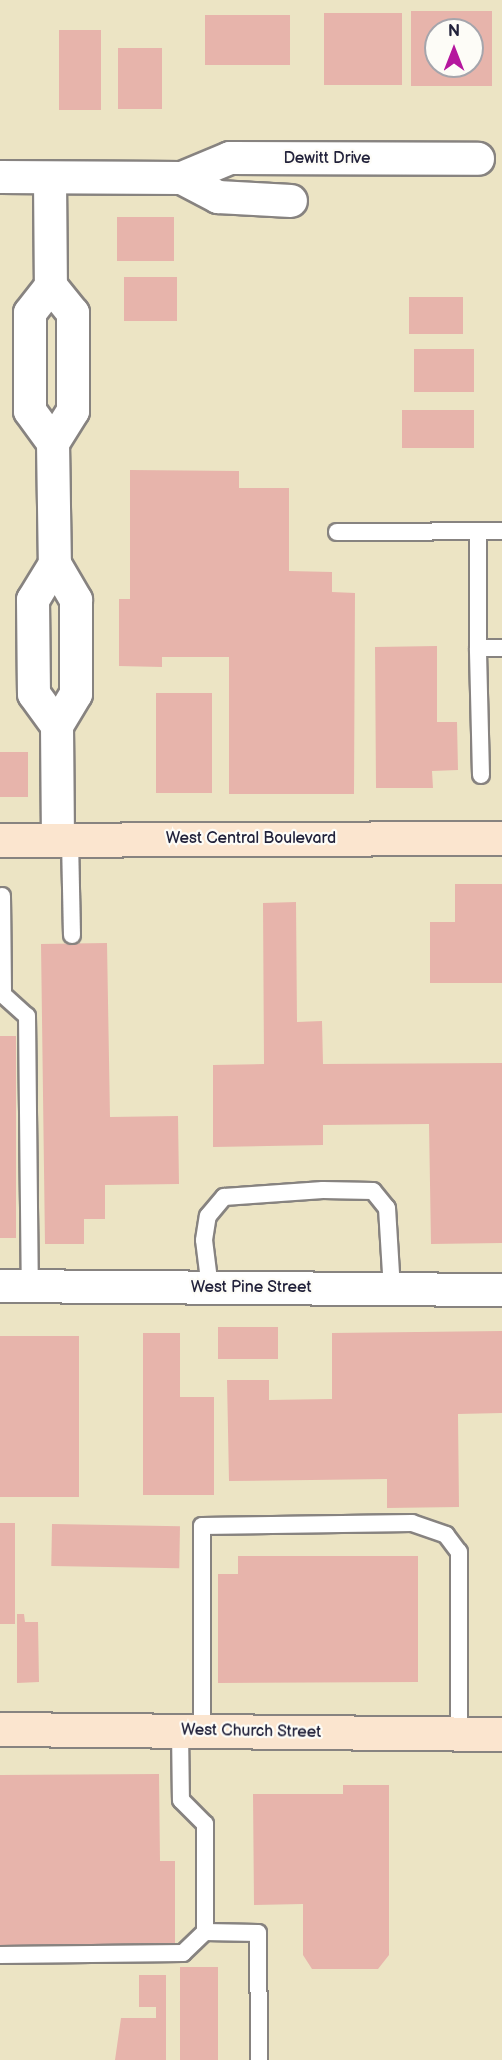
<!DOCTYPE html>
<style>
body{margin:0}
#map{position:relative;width:502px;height:2060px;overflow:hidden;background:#ece4c4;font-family:"Balsamiq Sans",sans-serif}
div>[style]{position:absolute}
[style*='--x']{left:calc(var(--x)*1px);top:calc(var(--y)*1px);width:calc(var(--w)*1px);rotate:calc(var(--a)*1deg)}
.building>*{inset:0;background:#e7b4ab;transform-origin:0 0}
.roads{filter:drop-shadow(2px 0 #878380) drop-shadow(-2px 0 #878380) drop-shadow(0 2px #878380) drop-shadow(0 -2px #878380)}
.lane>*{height:16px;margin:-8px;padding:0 8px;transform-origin:8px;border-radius:8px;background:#fff}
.street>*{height:32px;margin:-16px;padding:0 16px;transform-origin:16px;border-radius:16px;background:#fff}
.secondary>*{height:33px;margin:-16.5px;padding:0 16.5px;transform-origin:16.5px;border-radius:16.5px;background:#fbe5cf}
span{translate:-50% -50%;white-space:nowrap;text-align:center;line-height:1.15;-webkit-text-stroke:4.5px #fdfcf7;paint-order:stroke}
.street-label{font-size:16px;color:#22223b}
.north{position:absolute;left:424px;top:18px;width:60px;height:60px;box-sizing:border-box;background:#fdfcf7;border:2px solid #a5a5ac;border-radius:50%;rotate:0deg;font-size:16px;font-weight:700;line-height:24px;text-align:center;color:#22223b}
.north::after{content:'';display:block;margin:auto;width:21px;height:27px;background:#b5179e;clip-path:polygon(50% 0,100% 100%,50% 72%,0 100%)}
</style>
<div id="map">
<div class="building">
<i style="clip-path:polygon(evenodd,411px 11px,492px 11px,492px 86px,411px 86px,411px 11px,436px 30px,472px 30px,472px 66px,436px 66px,436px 30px)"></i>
<i style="left:324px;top:13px;width:78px;height:72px"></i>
<i style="left:205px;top:15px;width:85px;height:50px"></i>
<i style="left:59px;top:30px;width:42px;height:80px"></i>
<i style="left:118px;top:48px;width:44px;height:61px"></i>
<i style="left:117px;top:217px;width:57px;height:44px"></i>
<i style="left:124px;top:277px;width:53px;height:44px"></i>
<i style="left:409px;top:297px;width:54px;height:37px"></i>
<i style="left:414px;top:349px;width:60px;height:43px"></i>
<i style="left:402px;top:410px;width:72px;height:38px"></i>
<i style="clip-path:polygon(130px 470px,239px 471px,239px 488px,289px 488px,289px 571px,332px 572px,332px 592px,355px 593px,354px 794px,229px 794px,229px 657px,162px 657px,162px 667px,119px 666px,119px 599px,130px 599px)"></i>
<i style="clip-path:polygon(437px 646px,437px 722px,457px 722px,458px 770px,432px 771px,433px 788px,376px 788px,375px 647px)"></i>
<i style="left:156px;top:693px;width:56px;height:100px"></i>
<i style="left:0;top:752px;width:28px;height:45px"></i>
<i style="clip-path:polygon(455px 884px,502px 884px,502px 983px,430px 983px,430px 922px,455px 922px)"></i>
<i style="clip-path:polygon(296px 902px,297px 1022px,322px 1021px,323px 1064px,502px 1063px,502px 1243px,431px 1244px,429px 1124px,323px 1125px,323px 1145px,213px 1147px,213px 1065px,264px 1064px,263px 903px)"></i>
<i style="clip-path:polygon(107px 943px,110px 1117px,178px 1116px,179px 1184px,105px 1185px,105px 1219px,84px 1219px,84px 1244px,45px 1244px,41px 944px)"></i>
<i style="left:0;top:1036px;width:16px;height:202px"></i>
<i style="left:218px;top:1327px;width:60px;height:32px"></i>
<i style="clip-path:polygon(502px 1331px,502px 1413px,458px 1414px,459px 1507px,387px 1508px,387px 1479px,229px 1481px,227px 1380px,269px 1380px,269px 1400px,332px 1399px,332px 1333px)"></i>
<i style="clip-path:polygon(143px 1333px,180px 1333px,180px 1397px,214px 1397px,214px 1495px,143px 1495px)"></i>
<i style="left:0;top:1336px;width:79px;height:161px"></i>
<i style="left:0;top:1523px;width:15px;height:101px"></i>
<i style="left:52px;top:1524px;width:128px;height:42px;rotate:1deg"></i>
<i style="clip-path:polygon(238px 1556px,418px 1556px,418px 1682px,218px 1683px,218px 1574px,238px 1574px)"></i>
<i style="clip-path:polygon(17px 1614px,24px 1614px,25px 1622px,38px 1622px,39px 1682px,17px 1683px)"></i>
<i style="clip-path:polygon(159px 1774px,160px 1861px,175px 1861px,175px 1945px,0 1946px,0 1775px)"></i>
<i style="clip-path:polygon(343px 1785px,389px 1785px,389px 1955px,378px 1969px,312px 1969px,303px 1955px,303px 1904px,254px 1905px,253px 1794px,343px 1794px)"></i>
<i style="left:218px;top:1967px;width:93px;height:38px;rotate:90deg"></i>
<i style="clip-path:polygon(139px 1975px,166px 1975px,166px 2060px,115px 2060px,121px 2018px,156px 2018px,156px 2007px,139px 2007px)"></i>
</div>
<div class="roads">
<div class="lane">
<i style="--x:478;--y:531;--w:117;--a:90"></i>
<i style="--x:337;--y:532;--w:165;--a:-0.3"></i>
<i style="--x:481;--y:775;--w:127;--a:-91.4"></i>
<i style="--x:478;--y:648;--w:24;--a:0"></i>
<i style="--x:70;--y:840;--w:95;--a:88.8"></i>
<i style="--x:2;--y:896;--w:96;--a:89.4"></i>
<i style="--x:0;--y:992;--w:36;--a:42"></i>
<i style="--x:27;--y:1016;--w:270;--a:89.4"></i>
<i style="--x:210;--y:1288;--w:48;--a:-97.1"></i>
<i style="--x:204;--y:1240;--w:24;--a:-81"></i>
<i style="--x:208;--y:1216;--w:25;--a:-50"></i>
<i style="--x:224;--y:1197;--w:99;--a:-4"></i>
<i style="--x:323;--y:1190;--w:50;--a:1.1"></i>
<i style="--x:373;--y:1191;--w:22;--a:51"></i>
<i style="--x:387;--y:1208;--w:81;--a:86.5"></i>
<i style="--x:180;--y:1731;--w:69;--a:89.2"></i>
<i style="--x:181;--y:1800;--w:34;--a:45"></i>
<i style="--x:205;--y:1824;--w:108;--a:90"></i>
<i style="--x:205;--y:1932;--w:53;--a:1.1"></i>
<i style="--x:258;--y:1933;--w:127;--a:89.5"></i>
<i style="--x:202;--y:1732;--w:206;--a:-90"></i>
<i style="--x:202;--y:1526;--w:210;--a:-0.8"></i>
<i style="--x:412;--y:1523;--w:36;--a:19"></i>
<i style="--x:446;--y:1535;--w:21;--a:53"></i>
<i style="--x:459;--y:1552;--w:182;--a:90"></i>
<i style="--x:0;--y:1955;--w:183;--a:-0.6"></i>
<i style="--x:183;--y:1953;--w:30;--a:-44"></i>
</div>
<div class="street">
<i style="--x:0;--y:177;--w:182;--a:0.3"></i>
<i style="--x:182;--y:178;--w:52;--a:-22.6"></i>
<i style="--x:230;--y:158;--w:248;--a:0.2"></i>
<i style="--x:182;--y:178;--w:41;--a:27.8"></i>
<i style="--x:218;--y:197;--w:73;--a:3.1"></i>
<i style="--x:50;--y:179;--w:107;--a:89.5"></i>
<i style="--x:51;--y:286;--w:35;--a:51"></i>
<i style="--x:73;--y:313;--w:98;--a:90"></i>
<i style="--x:73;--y:411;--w:38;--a:122"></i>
<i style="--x:53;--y:443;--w:121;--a:89.1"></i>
<i style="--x:55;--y:564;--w:42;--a:59.7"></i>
<i style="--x:76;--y:600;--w:94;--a:90"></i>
<i style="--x:76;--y:694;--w:37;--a:121"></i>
<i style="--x:57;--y:726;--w:114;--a:89.5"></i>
<i style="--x:51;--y:286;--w:34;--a:128"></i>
<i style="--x:30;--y:313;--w:98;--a:90"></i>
<i style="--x:30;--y:411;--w:39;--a:54"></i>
<i style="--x:55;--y:564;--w:42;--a:121.4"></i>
<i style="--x:33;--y:600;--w:94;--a:89.4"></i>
<i style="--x:34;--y:694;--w:39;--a:54"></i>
<i style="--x:0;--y:1286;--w:502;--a:0.46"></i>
</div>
<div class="secondary">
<i style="--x:0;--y:840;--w:502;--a:-0.23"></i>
<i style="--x:0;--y:1729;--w:502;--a:0.57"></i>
</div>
</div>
<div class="street-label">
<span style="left:327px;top:159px">Dewitt Drive</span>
<span style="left:251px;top:839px">West Central Boulevard</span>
<span style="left:251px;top:1288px">West Pine Street</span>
<span style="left:251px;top:1732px;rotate:1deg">West Church Street</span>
</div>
<div class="north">N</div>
</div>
